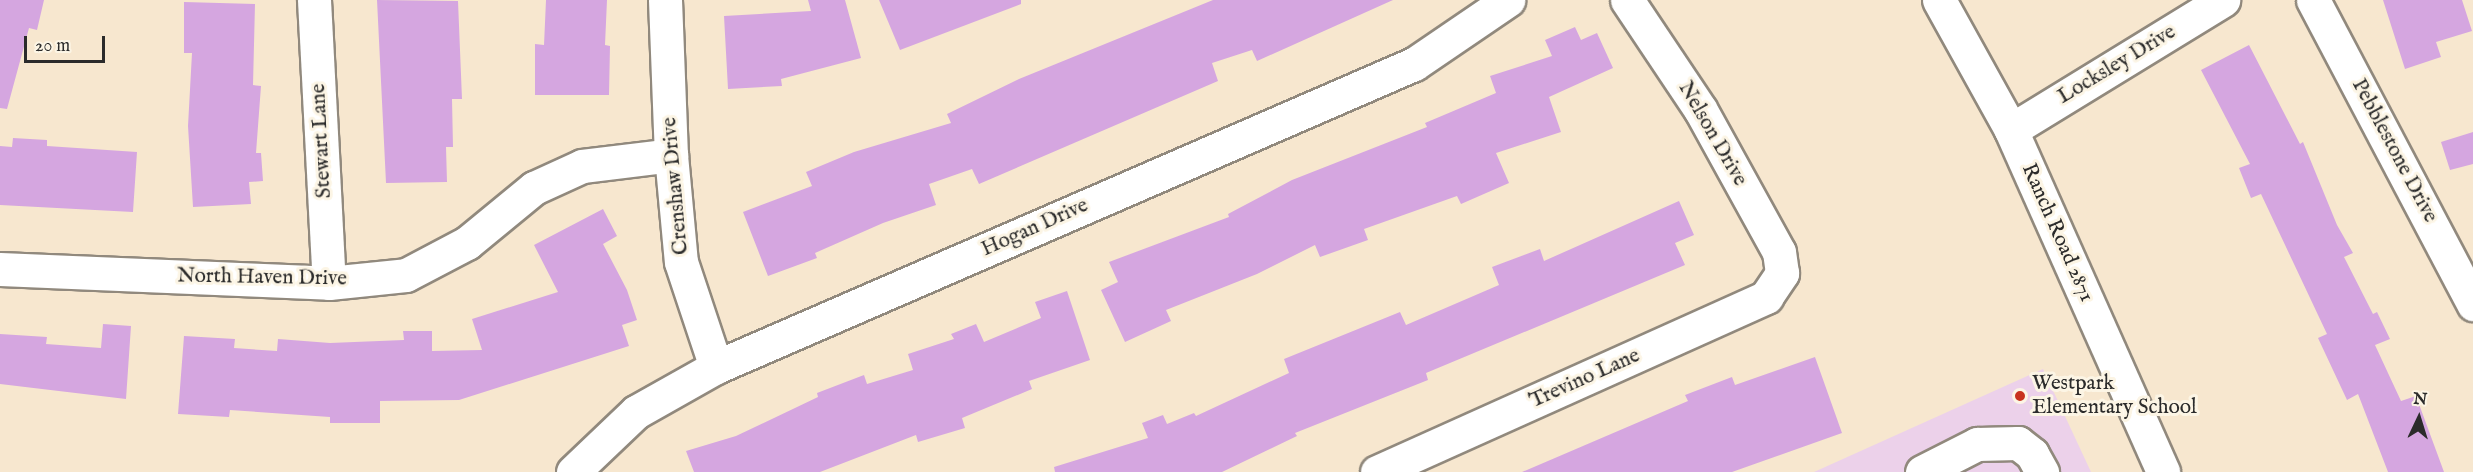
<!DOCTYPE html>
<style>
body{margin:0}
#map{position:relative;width:2473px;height:472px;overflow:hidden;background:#f7e7cf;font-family:"IM FELL English",serif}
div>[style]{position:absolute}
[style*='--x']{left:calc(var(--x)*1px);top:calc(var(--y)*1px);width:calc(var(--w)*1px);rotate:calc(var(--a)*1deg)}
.built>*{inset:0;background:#ecd1ea}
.building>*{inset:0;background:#d5a6e0}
.roads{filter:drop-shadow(2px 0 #91897d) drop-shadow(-2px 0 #91897d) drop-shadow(0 2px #91897d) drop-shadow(0 -2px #91897d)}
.minor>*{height:33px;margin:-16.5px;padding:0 16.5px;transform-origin:16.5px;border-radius:16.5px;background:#fff}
.major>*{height:33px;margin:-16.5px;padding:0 16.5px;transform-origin:16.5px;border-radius:16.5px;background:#fff}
.dots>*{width:16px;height:16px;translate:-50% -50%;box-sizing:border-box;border:3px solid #fcf5e5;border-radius:50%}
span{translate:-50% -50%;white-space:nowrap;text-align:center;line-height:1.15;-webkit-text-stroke:6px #fcf5e5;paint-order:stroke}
.street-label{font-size:21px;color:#2b2b2b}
.poi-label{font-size:21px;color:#2b2b2b}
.left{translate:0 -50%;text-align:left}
.north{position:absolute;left:2389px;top:388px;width:60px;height:60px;-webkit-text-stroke:4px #fcf5e5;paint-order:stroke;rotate:4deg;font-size:16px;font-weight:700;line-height:24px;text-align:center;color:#2b2b2b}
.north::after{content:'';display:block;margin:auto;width:21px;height:27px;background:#2b2b2b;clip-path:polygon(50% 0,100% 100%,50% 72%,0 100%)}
.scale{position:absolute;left:24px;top:36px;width:81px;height:27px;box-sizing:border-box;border:3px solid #2b2b2b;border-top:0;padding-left:8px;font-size:18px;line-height:21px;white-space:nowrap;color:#2b2b2b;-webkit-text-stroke:4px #fcf5e5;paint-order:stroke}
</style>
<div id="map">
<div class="built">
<i style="clip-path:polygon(2043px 369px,2091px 472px,1814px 472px)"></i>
</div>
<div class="building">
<i style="clip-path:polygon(0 0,44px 0,37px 30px,29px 28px,7px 109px,0 108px)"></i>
<i style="clip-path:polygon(377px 0,458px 1px,462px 99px,452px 99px,453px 147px,446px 147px,447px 182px,386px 183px)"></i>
<i style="clip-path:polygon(546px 0,607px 0,605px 45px,610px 46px,609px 95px,535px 95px,535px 44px,544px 45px)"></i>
<i style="clip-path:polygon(808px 0,845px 0,861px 58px,781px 79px,782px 86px,728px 89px,724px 16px,811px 11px)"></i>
<i style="clip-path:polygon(879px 0,1021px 0,1021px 4px,900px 50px)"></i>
<i style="clip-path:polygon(1213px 0,1393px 0,1257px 61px,1252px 50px,1212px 63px,1218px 81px,979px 184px,972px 169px,929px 184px,936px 205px,883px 223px,815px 253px,817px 258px,768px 276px,743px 212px,812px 186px,806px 172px,854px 152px,951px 123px,947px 114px,1019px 79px)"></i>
<i style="clip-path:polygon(2383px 0,2462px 0,2472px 31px,2436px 42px,2441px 57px,2405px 69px)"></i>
<i style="clip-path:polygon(184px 2px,255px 4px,253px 85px,261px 86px,256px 153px,261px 153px,263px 181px,249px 182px,251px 204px,193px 207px,188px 126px,192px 53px,184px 53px)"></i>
<i style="clip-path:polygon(1575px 27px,1581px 40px,1597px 33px,1613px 68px,1549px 97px,1561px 132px,1496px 153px,1509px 183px,1461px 204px,1457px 196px,1364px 229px,1368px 240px,1320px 257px,1315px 245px,1257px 274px,1166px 310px,1171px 321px,1125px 342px,1101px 290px,1118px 282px,1109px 262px,1229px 217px,1228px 214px,1292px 180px,1427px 127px,1425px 123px,1496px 93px,1490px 76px,1552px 56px,1545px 40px)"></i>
<i style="clip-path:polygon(2249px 45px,2300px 144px,2303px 142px,2337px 225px,2353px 253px,2344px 257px,2373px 314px,2377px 312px,2390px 339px,2375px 345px,2401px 401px,2416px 396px,2444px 472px,2388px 472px,2358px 394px,2347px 400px,2318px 338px,2327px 334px,2261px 194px,2251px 198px,2239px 168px,2250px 164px,2201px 70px)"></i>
<i style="clip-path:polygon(2473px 132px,2473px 164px,2450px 170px,2441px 142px)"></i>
<i style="clip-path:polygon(13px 138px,47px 140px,47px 146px,137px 152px,133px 212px,0 205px,0 146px,12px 147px)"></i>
<i style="clip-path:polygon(1679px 201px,1694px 235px,1675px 243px,1685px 265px,1426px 373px,1428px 380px,1295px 433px,1297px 436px,1222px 472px,1055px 472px,1054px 467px,1148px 438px,1142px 423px,1163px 415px,1167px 424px,1194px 413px,1196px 416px,1289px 373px,1284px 359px,1400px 312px,1406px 325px,1499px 285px,1492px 267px,1540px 249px,1544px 261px)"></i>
<i style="clip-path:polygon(603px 209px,617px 236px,603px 244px,627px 290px,637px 320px,622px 325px,629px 346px,459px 400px,380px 401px,380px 423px,330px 423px,330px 417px,230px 410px,229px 417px,178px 414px,184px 336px,235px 339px,234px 348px,277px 351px,278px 339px,330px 343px,404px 340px,403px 331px,432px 331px,432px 351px,482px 350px,472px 319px,558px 292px,534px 245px)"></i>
<i style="clip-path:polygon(1067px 291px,1090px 360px,1029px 381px,1032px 389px,962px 418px,965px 428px,918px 442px,916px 435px,820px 472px,694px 472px,686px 451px,736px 436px,818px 397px,817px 393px,864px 375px,867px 384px,913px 370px,908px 354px,954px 339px,951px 334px,976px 324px,984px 342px,1041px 318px,1035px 302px)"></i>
<i style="clip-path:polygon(103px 324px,131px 326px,126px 399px,0 384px,0 334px,47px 337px,46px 344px,101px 348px)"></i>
<i style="clip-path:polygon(1815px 357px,1842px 433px,1732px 472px,1522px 472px,1688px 401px,1685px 395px,1732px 377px,1735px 385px)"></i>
</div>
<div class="roads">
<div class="minor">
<i style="--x:314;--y:0;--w:283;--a:87"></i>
<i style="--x:665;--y:0;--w:155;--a:87.8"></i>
<i style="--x:671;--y:155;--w:107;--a:84.7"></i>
<i style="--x:681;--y:262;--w:111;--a:71.6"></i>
<i style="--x:2313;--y:0;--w:344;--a:62.2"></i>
<i style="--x:2011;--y:130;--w:249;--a:-31.5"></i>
<i style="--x:0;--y:269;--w:329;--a:2.4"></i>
<i style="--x:329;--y:283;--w:77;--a:-5.9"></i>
<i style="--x:406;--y:275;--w:69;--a:-27.7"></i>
<i style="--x:467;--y:243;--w:87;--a:-39.4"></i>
<i style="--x:534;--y:188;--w:53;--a:-24.6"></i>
<i style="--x:582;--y:166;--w:90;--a:-7"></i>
<i style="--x:573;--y:472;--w:87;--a:-43.6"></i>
<i style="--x:636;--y:412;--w:92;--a:-29.4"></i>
<i style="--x:716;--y:367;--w:761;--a:-23.47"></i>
<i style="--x:1414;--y:64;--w:114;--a:-34.2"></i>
<i style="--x:1377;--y:472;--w:427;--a:-24.2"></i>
<i style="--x:1766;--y:297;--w:29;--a:-56"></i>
<i style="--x:1782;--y:273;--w:21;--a:-98"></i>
<i style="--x:1779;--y:252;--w:163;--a:-118.9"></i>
<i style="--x:1700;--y:109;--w:131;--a:-123.8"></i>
<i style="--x:1922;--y:472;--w:62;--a:-27"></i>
<i style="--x:1977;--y:444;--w:41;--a:-1.4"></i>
<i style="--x:2018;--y:443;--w:18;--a:38"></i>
<i style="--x:2032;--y:454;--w:21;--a:61"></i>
</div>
<div class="major">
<i style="--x:1939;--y:0;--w:149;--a:61"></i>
<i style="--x:2011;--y:130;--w:374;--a:66"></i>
</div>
</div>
<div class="dots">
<i style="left:2020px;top:396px;background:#c8321e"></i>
</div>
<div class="street-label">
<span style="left:2117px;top:65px;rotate:-31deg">Locksley Drive</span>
<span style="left:1712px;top:134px;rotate:60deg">Nelson Drive</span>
<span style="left:322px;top:141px;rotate:-93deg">Stewart Lane</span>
<span style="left:2394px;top:151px;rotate:62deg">Pebblestone Drive</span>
<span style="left:676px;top:186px;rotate:-95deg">Crenshaw Drive</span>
<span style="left:1035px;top:228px;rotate:-24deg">Hogan Drive</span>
<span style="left:2057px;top:233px;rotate:66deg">Ranch Road 2871</span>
<span style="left:262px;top:278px;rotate:1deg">North Haven Drive</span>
<span style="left:1585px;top:379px;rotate:-24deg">Trevino Lane</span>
</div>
<div class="poi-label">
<span class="left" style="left:2032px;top:396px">Westpark<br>Elementary School</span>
</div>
<div class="north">N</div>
<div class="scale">20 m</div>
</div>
